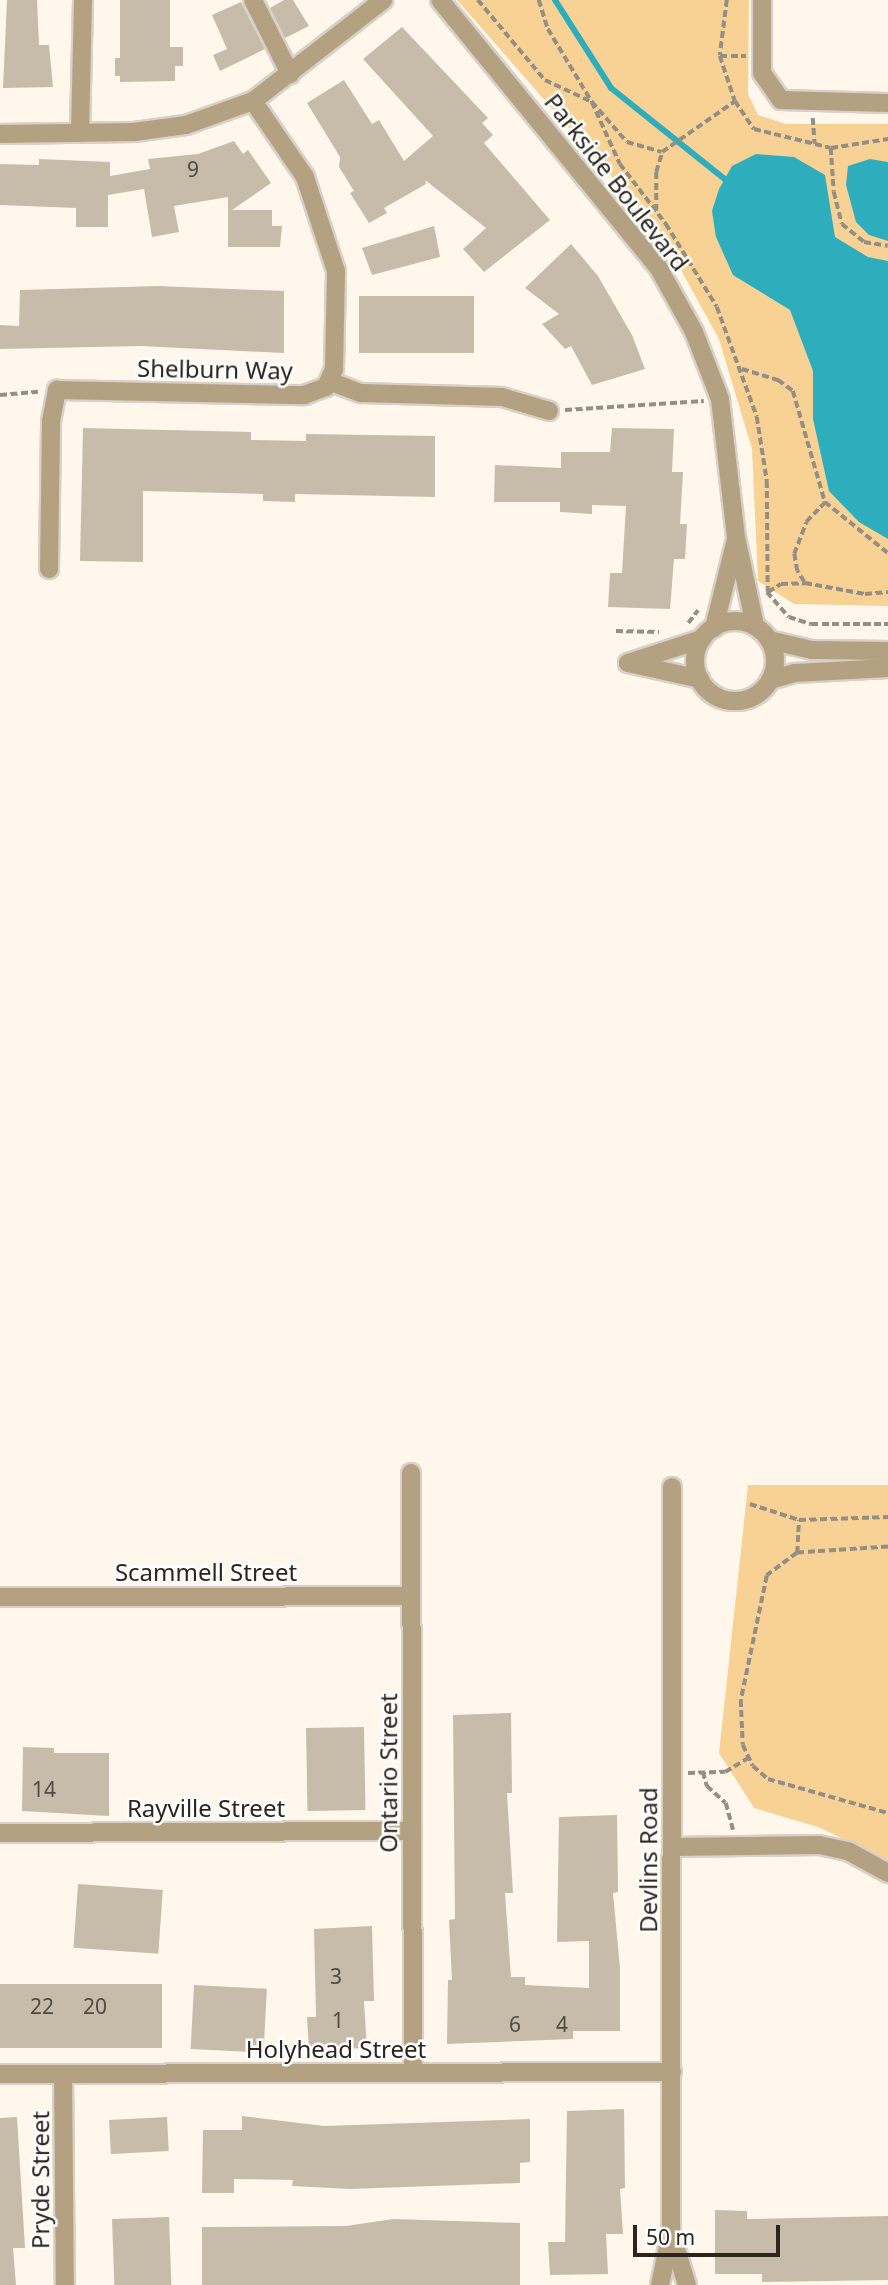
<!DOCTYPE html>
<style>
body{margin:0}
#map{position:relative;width:888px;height:2285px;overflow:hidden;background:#fff7ec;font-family:"Noto Sans",sans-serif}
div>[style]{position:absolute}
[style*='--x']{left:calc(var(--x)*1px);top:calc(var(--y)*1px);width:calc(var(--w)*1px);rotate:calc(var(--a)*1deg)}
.green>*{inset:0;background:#f8d295}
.water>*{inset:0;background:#2eadbc}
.stream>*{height:6px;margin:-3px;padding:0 3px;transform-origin:3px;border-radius:3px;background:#2eadbc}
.building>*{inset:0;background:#c7bcaa;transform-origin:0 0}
.path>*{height:3.5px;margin-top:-1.75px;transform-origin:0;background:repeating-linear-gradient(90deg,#948e85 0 7px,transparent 0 10.5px)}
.roads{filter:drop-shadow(2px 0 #d9d1c7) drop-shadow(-2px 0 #d9d1c7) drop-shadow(0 2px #d9d1c7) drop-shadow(0 -2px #d9d1c7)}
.minor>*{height:18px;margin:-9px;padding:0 9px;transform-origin:9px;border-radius:9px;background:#b4a182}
.minor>.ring{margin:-9px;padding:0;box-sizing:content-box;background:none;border:18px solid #b4a182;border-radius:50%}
span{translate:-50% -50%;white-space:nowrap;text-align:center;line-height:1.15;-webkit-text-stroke:5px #fff;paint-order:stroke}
.number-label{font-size:21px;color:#514b41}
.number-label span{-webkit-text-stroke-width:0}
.street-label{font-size:24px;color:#2a251e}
.scale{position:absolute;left:633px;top:2225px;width:147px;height:32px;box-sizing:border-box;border:4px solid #2a251e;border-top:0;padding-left:9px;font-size:21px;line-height:24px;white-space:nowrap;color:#2a251e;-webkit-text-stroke:5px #fff;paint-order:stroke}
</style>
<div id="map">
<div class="green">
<i style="clip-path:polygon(457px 0,749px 0,748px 94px,758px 115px,786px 124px,888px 124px,888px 606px,794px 604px,758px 581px,752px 449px,719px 339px,660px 232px)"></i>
<i style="clip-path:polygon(748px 1485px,888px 1485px,888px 1860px,818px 1827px,754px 1808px,719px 1753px)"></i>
</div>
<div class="water">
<i style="clip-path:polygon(756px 154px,794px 157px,825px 175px,835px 237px,868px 257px,888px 261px,888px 539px,859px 522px,829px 491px,813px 419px,813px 371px,790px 310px,733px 275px,716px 237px,712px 211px,719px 189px,732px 166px)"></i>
<i style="clip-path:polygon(870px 159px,888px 162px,888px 241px,869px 235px,856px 222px,846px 185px,848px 166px)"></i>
</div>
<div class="stream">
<i style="--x:555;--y:0;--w:104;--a:57.5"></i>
<i style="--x:611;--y:88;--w:149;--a:38.7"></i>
</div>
<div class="building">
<i style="clip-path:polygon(7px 0,37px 0,39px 45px,49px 45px,53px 87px,3px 88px)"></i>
<i style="clip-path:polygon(120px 0,170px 0,170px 47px,183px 47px,183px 66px,175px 66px,175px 81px,120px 82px,120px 76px,115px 76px,115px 58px,120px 58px)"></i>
<i style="clip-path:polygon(284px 0,293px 0,309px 26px,285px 38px,270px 8px)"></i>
<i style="clip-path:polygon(241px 2px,265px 49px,220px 71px,213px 55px,227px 49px,212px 15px)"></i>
<i style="clip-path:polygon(402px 27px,488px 118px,482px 123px,493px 135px,484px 143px,550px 220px,484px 272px,463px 249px,486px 228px,425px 180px,426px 184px,384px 208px,387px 213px,369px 223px,350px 193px,354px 191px,339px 167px,340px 157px,307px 103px,344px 80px,372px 124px,379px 120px,404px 161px,433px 136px,363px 59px)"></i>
<i style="clip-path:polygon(234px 141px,243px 154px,248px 150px,271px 183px,232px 210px,272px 210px,272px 226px,282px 226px,280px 247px,228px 247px,228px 197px,174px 206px,179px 232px,152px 237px,144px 189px,108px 195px,108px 227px,76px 227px,76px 208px,0 205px,0 164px,39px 165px,39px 159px,110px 162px,110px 176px,150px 169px,148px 159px,198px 154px)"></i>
<i style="clip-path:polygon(434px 226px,440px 257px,372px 275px,362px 248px)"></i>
<i style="clip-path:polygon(571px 244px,598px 276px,632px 335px,645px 369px,592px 385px,571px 346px,565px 349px,542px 324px,559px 314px,525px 288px)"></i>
<i style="clip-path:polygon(158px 286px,284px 291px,284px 353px,141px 346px,0 349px,0 325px,19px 326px,20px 290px)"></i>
<i style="left:359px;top:296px;width:115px;height:57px"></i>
<i style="clip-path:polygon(83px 428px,251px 432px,251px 440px,306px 441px,306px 434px,435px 436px,435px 497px,295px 494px,295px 502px,263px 501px,263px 494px,143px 491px,143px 562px,80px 561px)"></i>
<i style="clip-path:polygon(612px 428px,674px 429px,672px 472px,683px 472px,680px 524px,687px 524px,685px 559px,674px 559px,670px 609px,608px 607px,610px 573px,622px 573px,626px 506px,592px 505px,592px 514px,560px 512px,560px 502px,494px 502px,495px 465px,561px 468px,561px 452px,610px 452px)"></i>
<i style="clip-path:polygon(511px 1713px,512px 1793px,507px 1793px,513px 1893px,505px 1893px,511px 1977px,525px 1977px,525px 1985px,589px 1988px,589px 1941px,557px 1942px,559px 1817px,617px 1815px,618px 1892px,613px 1893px,620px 1968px,620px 2031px,573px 2031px,573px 2039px,447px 2044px,448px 1980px,452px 1980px,449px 1920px,455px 1919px,453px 1715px)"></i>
<i style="left:364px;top:1727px;width:83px;height:58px;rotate:89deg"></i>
<i style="clip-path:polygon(23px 1747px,54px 1748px,54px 1753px,109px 1753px,109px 1816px,22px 1811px)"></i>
<i style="left:78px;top:1884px;width:85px;height:64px;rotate:4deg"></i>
<i style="clip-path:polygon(372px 1926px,374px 2001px,364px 2001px,367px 2048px,309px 2050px,307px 2017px,316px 2017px,314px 1929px)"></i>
<i style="left:162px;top:1984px;width:64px;height:162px;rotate:90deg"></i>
<i style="left:194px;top:1985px;width:73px;height:64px;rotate:3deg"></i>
<i style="clip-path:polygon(624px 2109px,625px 2188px,620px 2189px,623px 2234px,606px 2234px,608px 2274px,550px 2275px,548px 2242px,565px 2242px,567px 2111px)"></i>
<i style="clip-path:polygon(242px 2116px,324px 2126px,530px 2119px,530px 2162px,520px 2163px,520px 2183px,350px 2189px,292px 2186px,293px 2180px,234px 2179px,234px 2193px,202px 2193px,203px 2130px,242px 2130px)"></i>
<i style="clip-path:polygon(17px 2117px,25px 2248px,13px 2248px,16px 2285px,0 2285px,0 2118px)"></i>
<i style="left:167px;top:2117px;width:34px;height:58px;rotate:87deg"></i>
<i style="clip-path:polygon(715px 2210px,747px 2211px,747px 2219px,888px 2216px,888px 2280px,762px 2282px,762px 2274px,715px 2274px)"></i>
<i style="left:169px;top:2217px;width:68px;height:57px;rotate:88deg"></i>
<i style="clip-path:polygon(393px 2219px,520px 2223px,520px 2285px,202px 2285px,202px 2227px,346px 2226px)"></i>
</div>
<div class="path">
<i style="--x:478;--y:0;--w:104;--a:50.1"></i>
<i style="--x:545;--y:80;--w:52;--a:25.1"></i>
<i style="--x:592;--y:102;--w:68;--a:65.7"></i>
<i style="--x:620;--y:164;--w:76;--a:52.5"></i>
<i style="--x:666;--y:224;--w:97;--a:58.4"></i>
<i style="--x:717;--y:307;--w:117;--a:70"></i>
<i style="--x:757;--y:417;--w:65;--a:81.1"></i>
<i style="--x:767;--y:481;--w:111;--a:89.5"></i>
<i style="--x:539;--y:0;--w:30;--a:73"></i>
<i style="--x:548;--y:29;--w:85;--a:58.9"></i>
<i style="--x:592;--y:102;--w:53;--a:48.8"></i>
<i style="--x:627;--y:142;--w:36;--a:16"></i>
<i style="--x:727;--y:0;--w:56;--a:97.1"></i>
<i style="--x:720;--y:56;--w:47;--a:71.6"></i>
<i style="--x:720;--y:56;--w:26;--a:0"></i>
<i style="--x:813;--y:118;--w:26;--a:86"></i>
<i style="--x:831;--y:148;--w:44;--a:86.1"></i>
<i style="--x:834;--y:192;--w:33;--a:76"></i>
<i style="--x:842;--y:224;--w:28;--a:39"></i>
<i style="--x:864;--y:242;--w:24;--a:9"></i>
<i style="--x:656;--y:211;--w:39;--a:-90"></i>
<i style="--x:656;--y:172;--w:21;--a:-73"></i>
<i style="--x:662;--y:152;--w:89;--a:-34.9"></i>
<i style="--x:735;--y:101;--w:34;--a:56"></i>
<i style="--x:754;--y:129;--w:63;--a:13.8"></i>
<i style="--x:815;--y:144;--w:16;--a:14"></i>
<i style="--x:831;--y:148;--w:58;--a:-9"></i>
<i style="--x:742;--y:369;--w:38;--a:17"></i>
<i style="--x:778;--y:380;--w:19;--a:36"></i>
<i style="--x:793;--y:391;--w:116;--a:73.9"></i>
<i style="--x:825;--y:502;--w:81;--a:39"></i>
<i style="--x:0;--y:395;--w:38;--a:-5"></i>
<i style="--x:565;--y:410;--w:139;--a:-3.7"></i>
<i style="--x:804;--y:582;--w:13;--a:-122"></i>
<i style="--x:797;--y:571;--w:17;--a:-100"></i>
<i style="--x:794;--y:554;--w:34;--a:-69"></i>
<i style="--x:806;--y:522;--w:28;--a:-46"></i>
<i style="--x:767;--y:592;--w:33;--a:49"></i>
<i style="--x:789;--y:617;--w:23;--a:18"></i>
<i style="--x:811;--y:624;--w:77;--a:0"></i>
<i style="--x:768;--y:592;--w:15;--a:-32"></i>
<i style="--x:781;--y:584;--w:24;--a:-2"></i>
<i style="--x:805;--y:583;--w:61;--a:10.4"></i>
<i style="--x:865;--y:594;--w:23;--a:-5"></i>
<i style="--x:688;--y:623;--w:16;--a:-52"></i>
<i style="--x:616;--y:631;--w:43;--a:1.3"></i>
<i style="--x:750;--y:1504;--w:52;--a:18.1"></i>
<i style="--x:799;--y:1520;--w:89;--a:-1.9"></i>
<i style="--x:888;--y:1547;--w:91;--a:176.2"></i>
<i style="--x:797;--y:1553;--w:38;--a:143"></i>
<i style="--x:767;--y:1576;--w:127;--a:101.8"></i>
<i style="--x:741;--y:1700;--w:45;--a:87.5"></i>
<i style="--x:743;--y:1745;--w:23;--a:65"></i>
<i style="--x:753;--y:1766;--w:20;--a:41"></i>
<i style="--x:768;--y:1779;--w:125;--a:15.8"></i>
<i style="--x:797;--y:1553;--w:33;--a:-87"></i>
<i style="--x:703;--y:1772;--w:15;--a:74"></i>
<i style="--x:707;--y:1786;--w:25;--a:42"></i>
<i style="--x:726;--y:1803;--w:28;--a:75"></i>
<i style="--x:688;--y:1773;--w:37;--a:-2"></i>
<i style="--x:725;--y:1772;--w:27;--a:-31"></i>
</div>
<div class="roads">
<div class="minor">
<i style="--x:253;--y:0;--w:83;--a:63.4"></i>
<i style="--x:440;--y:0;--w:345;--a:50.8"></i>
<i style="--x:658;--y:267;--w:74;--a:61"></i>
<i style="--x:694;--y:332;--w:72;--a:68.8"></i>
<i style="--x:720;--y:399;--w:139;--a:83.4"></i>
<i style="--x:736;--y:537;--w:91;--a:77.9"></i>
<i style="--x:762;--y:0;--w:73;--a:90"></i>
<i style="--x:762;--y:73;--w:33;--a:55"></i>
<i style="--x:781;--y:100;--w:107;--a:1.6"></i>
<i style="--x:80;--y:133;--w:133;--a:-88.7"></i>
<i style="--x:0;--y:134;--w:134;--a:-0.9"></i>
<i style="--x:134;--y:132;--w:52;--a:-7.7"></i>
<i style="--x:186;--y:125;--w:71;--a:-19.7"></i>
<i style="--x:253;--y:101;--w:165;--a:-37.8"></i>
<i style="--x:329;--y:381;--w:34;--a:21"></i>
<i style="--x:361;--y:393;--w:141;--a:1.6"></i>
<i style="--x:502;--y:397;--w:49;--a:16.6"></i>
<i style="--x:49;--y:569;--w:148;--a:-89.2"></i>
<i style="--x:51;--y:421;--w:32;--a:-79"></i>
<i style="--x:57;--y:390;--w:247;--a:1.2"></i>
<i style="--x:304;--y:395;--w:23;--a:-20"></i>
<i style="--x:326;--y:387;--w:20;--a:-66"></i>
<i style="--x:334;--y:369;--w:98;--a:-88.8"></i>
<i style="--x:336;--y:271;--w:99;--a:-108.3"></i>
<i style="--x:305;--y:177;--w:92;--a:-124.4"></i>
<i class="ring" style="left:695px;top:621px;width:62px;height:62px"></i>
<i style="--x:714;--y:628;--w:88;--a:-76.1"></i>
<i style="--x:769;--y:640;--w:44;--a:13.1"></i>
<i style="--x:812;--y:650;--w:76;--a:0.8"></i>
<i style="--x:628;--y:663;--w:78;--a:-18"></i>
<i style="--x:628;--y:663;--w:74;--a:12.5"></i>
<i style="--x:770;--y:680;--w:26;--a:-16"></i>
<i style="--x:795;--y:673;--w:93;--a:-3.1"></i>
<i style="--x:411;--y:1473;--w:600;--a:89.81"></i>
<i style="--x:0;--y:1597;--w:411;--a:-0.1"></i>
<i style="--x:0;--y:1833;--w:412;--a:-0.3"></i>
<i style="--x:672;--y:1847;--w:147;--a:-0.8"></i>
<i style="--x:819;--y:1845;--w:30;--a:12"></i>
<i style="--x:848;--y:1851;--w:46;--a:28.8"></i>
<i style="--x:0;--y:2074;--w:672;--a:-0.17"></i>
<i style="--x:63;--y:2074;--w:211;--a:89.5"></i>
<i style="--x:672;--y:2236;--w:51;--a:73"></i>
<i style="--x:660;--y:2285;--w:54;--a:-78.3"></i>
<i style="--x:671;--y:2232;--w:745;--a:-89.92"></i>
</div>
</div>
<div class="number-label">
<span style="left:193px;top:169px">9</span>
<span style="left:44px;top:1789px">14</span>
<span style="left:336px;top:1976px">3</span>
<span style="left:42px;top:2006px">22</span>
<span style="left:95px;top:2006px">20</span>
<span style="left:338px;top:2020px">1</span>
<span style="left:515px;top:2024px">6</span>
<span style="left:562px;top:2024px">4</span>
</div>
<div class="street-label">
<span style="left:617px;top:182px;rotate:52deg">Parkside Boulevard</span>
<span style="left:215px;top:369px;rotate:1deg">Shelburn Way</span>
<span style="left:206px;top:1572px">Scammell Street</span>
<span style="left:388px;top:1773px;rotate:-90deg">Ontario Street</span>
<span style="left:206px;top:1808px">Rayville Street</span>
<span style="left:648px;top:1860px;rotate:-90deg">Devlins Road</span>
<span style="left:336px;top:2049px">Holyhead Street</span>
<span style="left:40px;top:2180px;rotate:-90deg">Pryde Street</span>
</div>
<div class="scale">50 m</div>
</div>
